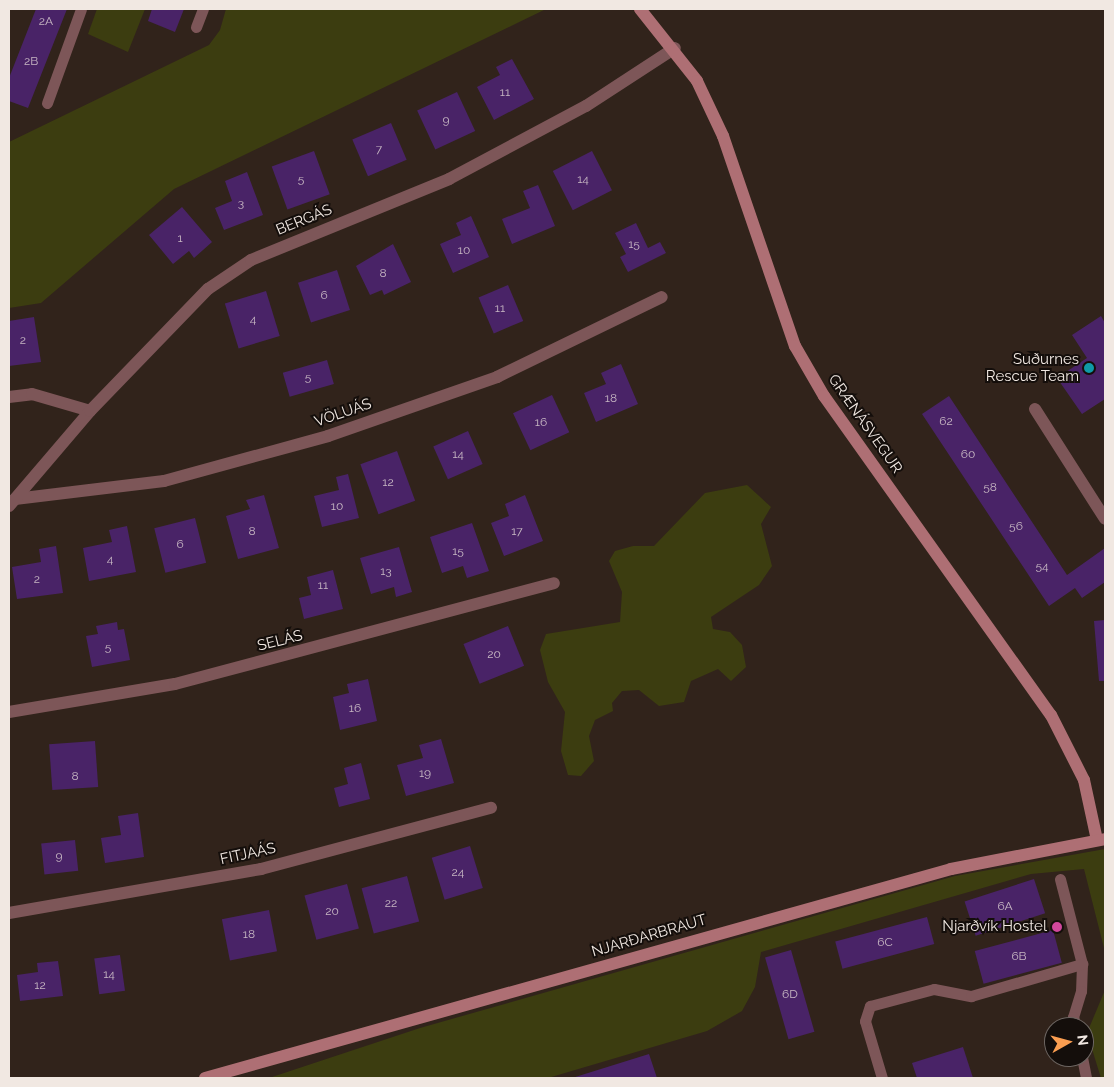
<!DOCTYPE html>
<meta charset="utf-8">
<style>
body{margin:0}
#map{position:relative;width:1114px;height:1087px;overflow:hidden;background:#31231b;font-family:Raleway,sans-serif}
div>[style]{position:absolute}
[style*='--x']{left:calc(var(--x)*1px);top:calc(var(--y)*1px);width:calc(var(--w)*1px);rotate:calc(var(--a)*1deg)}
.green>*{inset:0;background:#3c3d10}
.building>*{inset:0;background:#492367;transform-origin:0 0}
.lane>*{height:11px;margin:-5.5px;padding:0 5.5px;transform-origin:5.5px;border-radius:5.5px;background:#7d5658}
.street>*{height:12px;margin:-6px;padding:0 6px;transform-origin:6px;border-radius:6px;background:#7d5658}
.secondary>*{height:12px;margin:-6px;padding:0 6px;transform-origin:6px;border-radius:6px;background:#ae6f74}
.dots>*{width:14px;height:14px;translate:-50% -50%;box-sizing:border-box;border:2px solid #140e0b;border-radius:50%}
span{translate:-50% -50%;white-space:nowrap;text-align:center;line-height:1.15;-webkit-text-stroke:4px #140e0b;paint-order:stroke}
.number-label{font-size:12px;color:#c7b7c3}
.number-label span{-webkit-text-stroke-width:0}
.street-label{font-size:15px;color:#f1e8e2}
.poi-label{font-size:15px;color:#f1e8e2}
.right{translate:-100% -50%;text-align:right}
.frame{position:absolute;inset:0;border:10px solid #f1e8e2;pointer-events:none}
.north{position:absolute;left:1044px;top:1017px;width:50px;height:50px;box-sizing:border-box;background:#140e0b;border:1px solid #6c6561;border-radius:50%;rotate:83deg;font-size:14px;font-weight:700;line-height:20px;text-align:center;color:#f1e8e2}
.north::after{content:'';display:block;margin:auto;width:18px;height:22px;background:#fb9e51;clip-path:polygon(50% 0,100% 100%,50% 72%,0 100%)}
</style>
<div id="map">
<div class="green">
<i style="clip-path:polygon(97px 9px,145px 9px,128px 52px,88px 34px)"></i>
<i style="clip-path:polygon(226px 9px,546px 9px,174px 189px,41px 303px,9px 308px,9px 142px,209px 45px,220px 30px)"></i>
<i style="clip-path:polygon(747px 485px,771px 507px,761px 524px,772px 566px,759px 585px,711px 617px,713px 629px,730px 632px,742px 645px,746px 667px,731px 681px,718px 669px,691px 681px,684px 702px,659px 706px,639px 690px,622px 691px,612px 703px,613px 711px,595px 720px,589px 736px,594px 761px,581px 776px,568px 775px,561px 751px,565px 712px,548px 682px,540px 650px,546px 634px,620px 622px,622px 592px,609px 561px,615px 551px,633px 546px,654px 546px,705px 493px)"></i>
<i style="clip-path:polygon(1105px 849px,1105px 952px,1084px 869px,1031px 874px,761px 952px,755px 987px,742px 1011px,707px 1031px,548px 1078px,269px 1078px,420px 1028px,955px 876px)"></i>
<i style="clip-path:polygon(1105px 990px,1105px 1078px,1101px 1078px,1087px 1033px)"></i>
</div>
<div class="building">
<i style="clip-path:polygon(36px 9px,67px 9px,28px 108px,9px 101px,9px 78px)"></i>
<i style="clip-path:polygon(152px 9px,184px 9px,175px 32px,148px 21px)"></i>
<i style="clip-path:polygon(512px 59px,534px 99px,494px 120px,477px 87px,500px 75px,496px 67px)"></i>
<i style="left:457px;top:92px;width:43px;height:44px;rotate:65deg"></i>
<i style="left:391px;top:123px;width:40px;height:42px;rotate:67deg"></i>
<i style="left:314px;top:151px;width:46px;height:45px;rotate:70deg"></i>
<i style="left:592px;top:151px;width:44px;height:44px;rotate:63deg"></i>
<i style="clip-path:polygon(247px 172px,263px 215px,224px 230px,215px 208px,232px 201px,225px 181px)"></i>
<i style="clip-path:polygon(538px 185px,555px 226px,512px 244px,502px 219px,530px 208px,523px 191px)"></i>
<i style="clip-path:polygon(182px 207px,212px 242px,194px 258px,189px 251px,173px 264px,149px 235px)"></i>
<i style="clip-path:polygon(471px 216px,489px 257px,453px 273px,440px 244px,461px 235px,456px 223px)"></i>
<i style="clip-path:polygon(636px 223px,648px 248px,660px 242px,666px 253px,628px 272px,620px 257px,626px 254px,615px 233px)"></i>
<i style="clip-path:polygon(393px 244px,411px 282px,384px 295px,382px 290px,370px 295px,356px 266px)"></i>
<i style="left:337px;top:270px;width:42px;height:41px;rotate:72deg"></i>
<i style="left:508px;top:285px;width:39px;height:32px;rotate:67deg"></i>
<i style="left:266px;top:291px;width:47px;height:43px;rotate:73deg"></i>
<i style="clip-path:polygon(1101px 316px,1105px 323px,1105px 399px,1082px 414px,1057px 378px,1087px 358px,1072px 335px)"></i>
<i style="clip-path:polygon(34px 317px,41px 362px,9px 366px,9px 321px)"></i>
<i style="left:327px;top:360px;width:25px;height:46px;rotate:74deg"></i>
<i style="clip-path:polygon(621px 364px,638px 404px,596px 422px,584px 393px,606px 384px,601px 373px)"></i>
<i style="left:552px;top:395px;width:41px;height:43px;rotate:65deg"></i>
<i style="clip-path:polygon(949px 396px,1067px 575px,1105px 548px,1105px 582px,1082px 598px,1075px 588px,1049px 606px,922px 414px)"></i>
<i style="left:468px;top:431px;width:36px;height:38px;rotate:66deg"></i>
<i style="left:397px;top:451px;width:53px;height:39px;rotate:70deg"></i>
<i style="clip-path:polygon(348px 474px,359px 518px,322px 527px,314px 496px,339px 490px,336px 477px)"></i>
<i style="clip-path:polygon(264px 495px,279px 548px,238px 559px,226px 516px,250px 509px,246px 500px)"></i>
<i style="clip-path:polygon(525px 495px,543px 541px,504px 556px,491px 523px,509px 516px,505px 504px)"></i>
<i style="left:195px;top:518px;width:46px;height:42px;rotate:76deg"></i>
<i style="clip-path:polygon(472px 523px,489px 571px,467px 578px,463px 566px,442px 573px,430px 537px)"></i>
<i style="clip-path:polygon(127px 526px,136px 572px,89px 581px,83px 548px,112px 542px,109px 530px)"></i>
<i style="clip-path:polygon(56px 546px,63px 593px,17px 599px,12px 567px,41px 562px,39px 549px)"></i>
<i style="clip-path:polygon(399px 547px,412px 592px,396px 597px,394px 587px,371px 594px,360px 558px)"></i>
<i style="clip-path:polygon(333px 570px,343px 609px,304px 619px,299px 598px,311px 595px,307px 577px)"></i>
<i style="clip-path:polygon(1105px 620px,1105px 681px,1099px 681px,1094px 621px)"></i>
<i style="clip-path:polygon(117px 622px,118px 630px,124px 629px,130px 660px,92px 667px,86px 636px,98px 634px,96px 626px)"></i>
<i style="left:508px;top:626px;width:43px;height:48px;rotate:68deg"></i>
<i style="clip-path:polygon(368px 679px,377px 721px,340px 730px,333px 697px,349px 693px,347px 684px)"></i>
<i style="clip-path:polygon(441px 739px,454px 783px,406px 796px,397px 765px,423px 758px,419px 745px)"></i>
<i style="left:95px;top:741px;width:46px;height:46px;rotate:86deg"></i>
<i style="clip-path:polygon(361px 763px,370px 799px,339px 807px,334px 788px,348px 784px,344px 768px)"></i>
<i style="clip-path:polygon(138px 813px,144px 857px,105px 863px,101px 838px,121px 835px,118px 816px)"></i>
<i style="left:75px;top:840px;width:31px;height:34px;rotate:84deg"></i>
<i style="left:470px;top:846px;width:44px;height:40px;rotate:73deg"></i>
<i style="left:407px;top:876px;width:47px;height:47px;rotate:75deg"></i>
<i style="left:1034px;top:879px;width:36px;height:73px;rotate:72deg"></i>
<i style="left:347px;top:884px;width:46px;height:44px;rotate:75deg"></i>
<i style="left:269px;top:910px;width:42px;height:48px;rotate:79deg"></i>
<i style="left:927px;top:917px;width:28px;height:95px;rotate:75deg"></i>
<i style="left:1053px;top:930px;width:34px;height:81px;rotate:75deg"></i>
<i style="left:791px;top:950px;width:85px;height:27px;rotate:74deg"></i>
<i style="left:120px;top:955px;width:36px;height:26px;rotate:82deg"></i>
<i style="clip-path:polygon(58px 961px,63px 996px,20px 1001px,17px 975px,38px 972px,37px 963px)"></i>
<i style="clip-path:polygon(963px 1047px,973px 1078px,917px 1078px,912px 1063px)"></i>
<i style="clip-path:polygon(649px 1054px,657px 1078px,572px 1078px)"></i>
</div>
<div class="lane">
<i style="--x:196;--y:27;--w:19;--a:-69"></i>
<i style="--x:47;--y:103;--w:100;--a:-70.1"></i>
<i style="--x:1060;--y:879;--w:88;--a:75.5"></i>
<i style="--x:1082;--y:964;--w:27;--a:92"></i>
<i style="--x:1081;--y:991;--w:27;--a:107"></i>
<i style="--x:1073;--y:1017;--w:10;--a:73"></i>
<i style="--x:1082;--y:1057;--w:21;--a:79"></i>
<i style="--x:882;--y:1078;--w:59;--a:-106.6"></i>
<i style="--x:865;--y:1021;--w:16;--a:-72"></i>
<i style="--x:870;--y:1006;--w:66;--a:-14.9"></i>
<i style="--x:934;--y:989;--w:38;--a:11"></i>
<i style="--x:971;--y:996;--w:116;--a:-16.1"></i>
</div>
<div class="street">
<i style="--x:9;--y:397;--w:23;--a:-7"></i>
<i style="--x:32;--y:394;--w:60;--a:16.3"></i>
<i style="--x:1035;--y:409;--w:130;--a:57.5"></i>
<i style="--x:15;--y:499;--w:150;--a:-6.9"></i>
<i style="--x:164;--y:481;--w:170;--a:-15.3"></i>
<i style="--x:328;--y:436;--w:179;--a:-19.2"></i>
<i style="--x:497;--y:377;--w:183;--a:-25.9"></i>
<i style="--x:9;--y:506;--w:125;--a:-49.5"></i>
<i style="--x:90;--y:411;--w:170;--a:-46"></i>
<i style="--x:208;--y:289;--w:52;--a:-34"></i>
<i style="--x:251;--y:260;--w:214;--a:-22.2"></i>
<i style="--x:449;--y:179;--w:155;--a:-28.1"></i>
<i style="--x:586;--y:106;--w:106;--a:-33.1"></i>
<i style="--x:9;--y:712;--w:168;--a:-9.6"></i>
<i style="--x:175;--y:684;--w:392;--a:-14.9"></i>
<i style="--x:9;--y:913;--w:256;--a:-9.9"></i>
<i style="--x:261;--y:869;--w:238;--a:-14.9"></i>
</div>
<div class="secondary">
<i style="--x:640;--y:9;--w:92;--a:51.6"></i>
<i style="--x:697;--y:81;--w:61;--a:64.7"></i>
<i style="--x:723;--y:136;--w:222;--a:71.1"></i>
<i style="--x:795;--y:346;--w:58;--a:59.9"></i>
<i style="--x:824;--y:396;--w:392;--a:54.6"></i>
<i style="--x:1051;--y:715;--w:73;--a:63.1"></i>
<i style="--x:1084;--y:780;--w:61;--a:77.8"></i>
<i style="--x:205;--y:1078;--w:775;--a:-15.65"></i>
<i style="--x:951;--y:869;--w:157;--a:-11"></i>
</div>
<div class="dots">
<i style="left:1089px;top:368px;background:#0f9aa8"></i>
<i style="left:1057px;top:927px;background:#d1479c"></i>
</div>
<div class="number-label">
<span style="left:46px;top:22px">2A</span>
<span style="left:31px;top:62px">2B</span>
<span style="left:505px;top:93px">11</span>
<span style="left:446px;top:121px">9</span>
<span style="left:379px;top:150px">7</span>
<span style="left:301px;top:180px">5</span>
<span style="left:583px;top:180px">14</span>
<span style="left:241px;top:204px">3</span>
<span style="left:180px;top:239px">1</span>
<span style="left:634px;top:245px">15</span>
<span style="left:464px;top:251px">10</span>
<span style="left:383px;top:274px">8</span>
<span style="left:324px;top:296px">6</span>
<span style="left:500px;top:309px">11</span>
<span style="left:253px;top:320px">4</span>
<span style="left:23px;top:341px">2</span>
<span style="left:308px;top:378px">5</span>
<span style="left:611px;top:399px">18</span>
<span style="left:946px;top:422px">62</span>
<span style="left:541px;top:423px">16</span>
<span style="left:458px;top:455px">14</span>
<span style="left:968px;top:455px">60</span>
<span style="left:388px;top:483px">12</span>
<span style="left:990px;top:488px">58</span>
<span style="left:337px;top:507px">10</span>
<span style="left:1016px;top:527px">56</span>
<span style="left:252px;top:532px">8</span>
<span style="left:517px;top:532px">17</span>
<span style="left:180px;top:545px">6</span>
<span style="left:458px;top:552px">15</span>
<span style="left:110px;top:560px">4</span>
<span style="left:1042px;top:567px">54</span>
<span style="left:386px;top:572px">13</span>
<span style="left:37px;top:580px">2</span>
<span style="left:323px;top:586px">11</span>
<span style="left:108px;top:648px">5</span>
<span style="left:494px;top:655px">20</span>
<span style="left:355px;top:709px">16</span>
<span style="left:425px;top:774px">19</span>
<span style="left:75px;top:777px">8</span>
<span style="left:59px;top:857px">9</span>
<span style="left:458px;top:873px">24</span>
<span style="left:391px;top:904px">22</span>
<span style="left:1005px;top:907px">6A</span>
<span style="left:332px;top:912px">20</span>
<span style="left:249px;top:935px">18</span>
<span style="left:885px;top:943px">6C</span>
<span style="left:1019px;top:957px">6B</span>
<span style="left:109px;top:975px">14</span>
<span style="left:40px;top:986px">12</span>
<span style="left:790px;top:995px">6D</span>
</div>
<div class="street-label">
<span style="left:304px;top:220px;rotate:-22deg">BERGÁS</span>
<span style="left:343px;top:413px;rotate:-19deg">VÖLUÁS</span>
<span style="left:865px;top:424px;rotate:55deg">GRÆNÁSVEGUR</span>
<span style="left:280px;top:641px;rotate:-14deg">SELÁS</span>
<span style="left:248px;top:854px;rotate:-12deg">FITJAÁS</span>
<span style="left:649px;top:936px;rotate:-16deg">NJARÐARBRAUT</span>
</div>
<div class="poi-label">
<span class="right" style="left:1079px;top:368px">Suðurnes<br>Rescue Team</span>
<span class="right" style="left:1047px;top:927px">Njarðvík Hostel</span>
</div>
<div class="frame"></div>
<div class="north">N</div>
</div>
